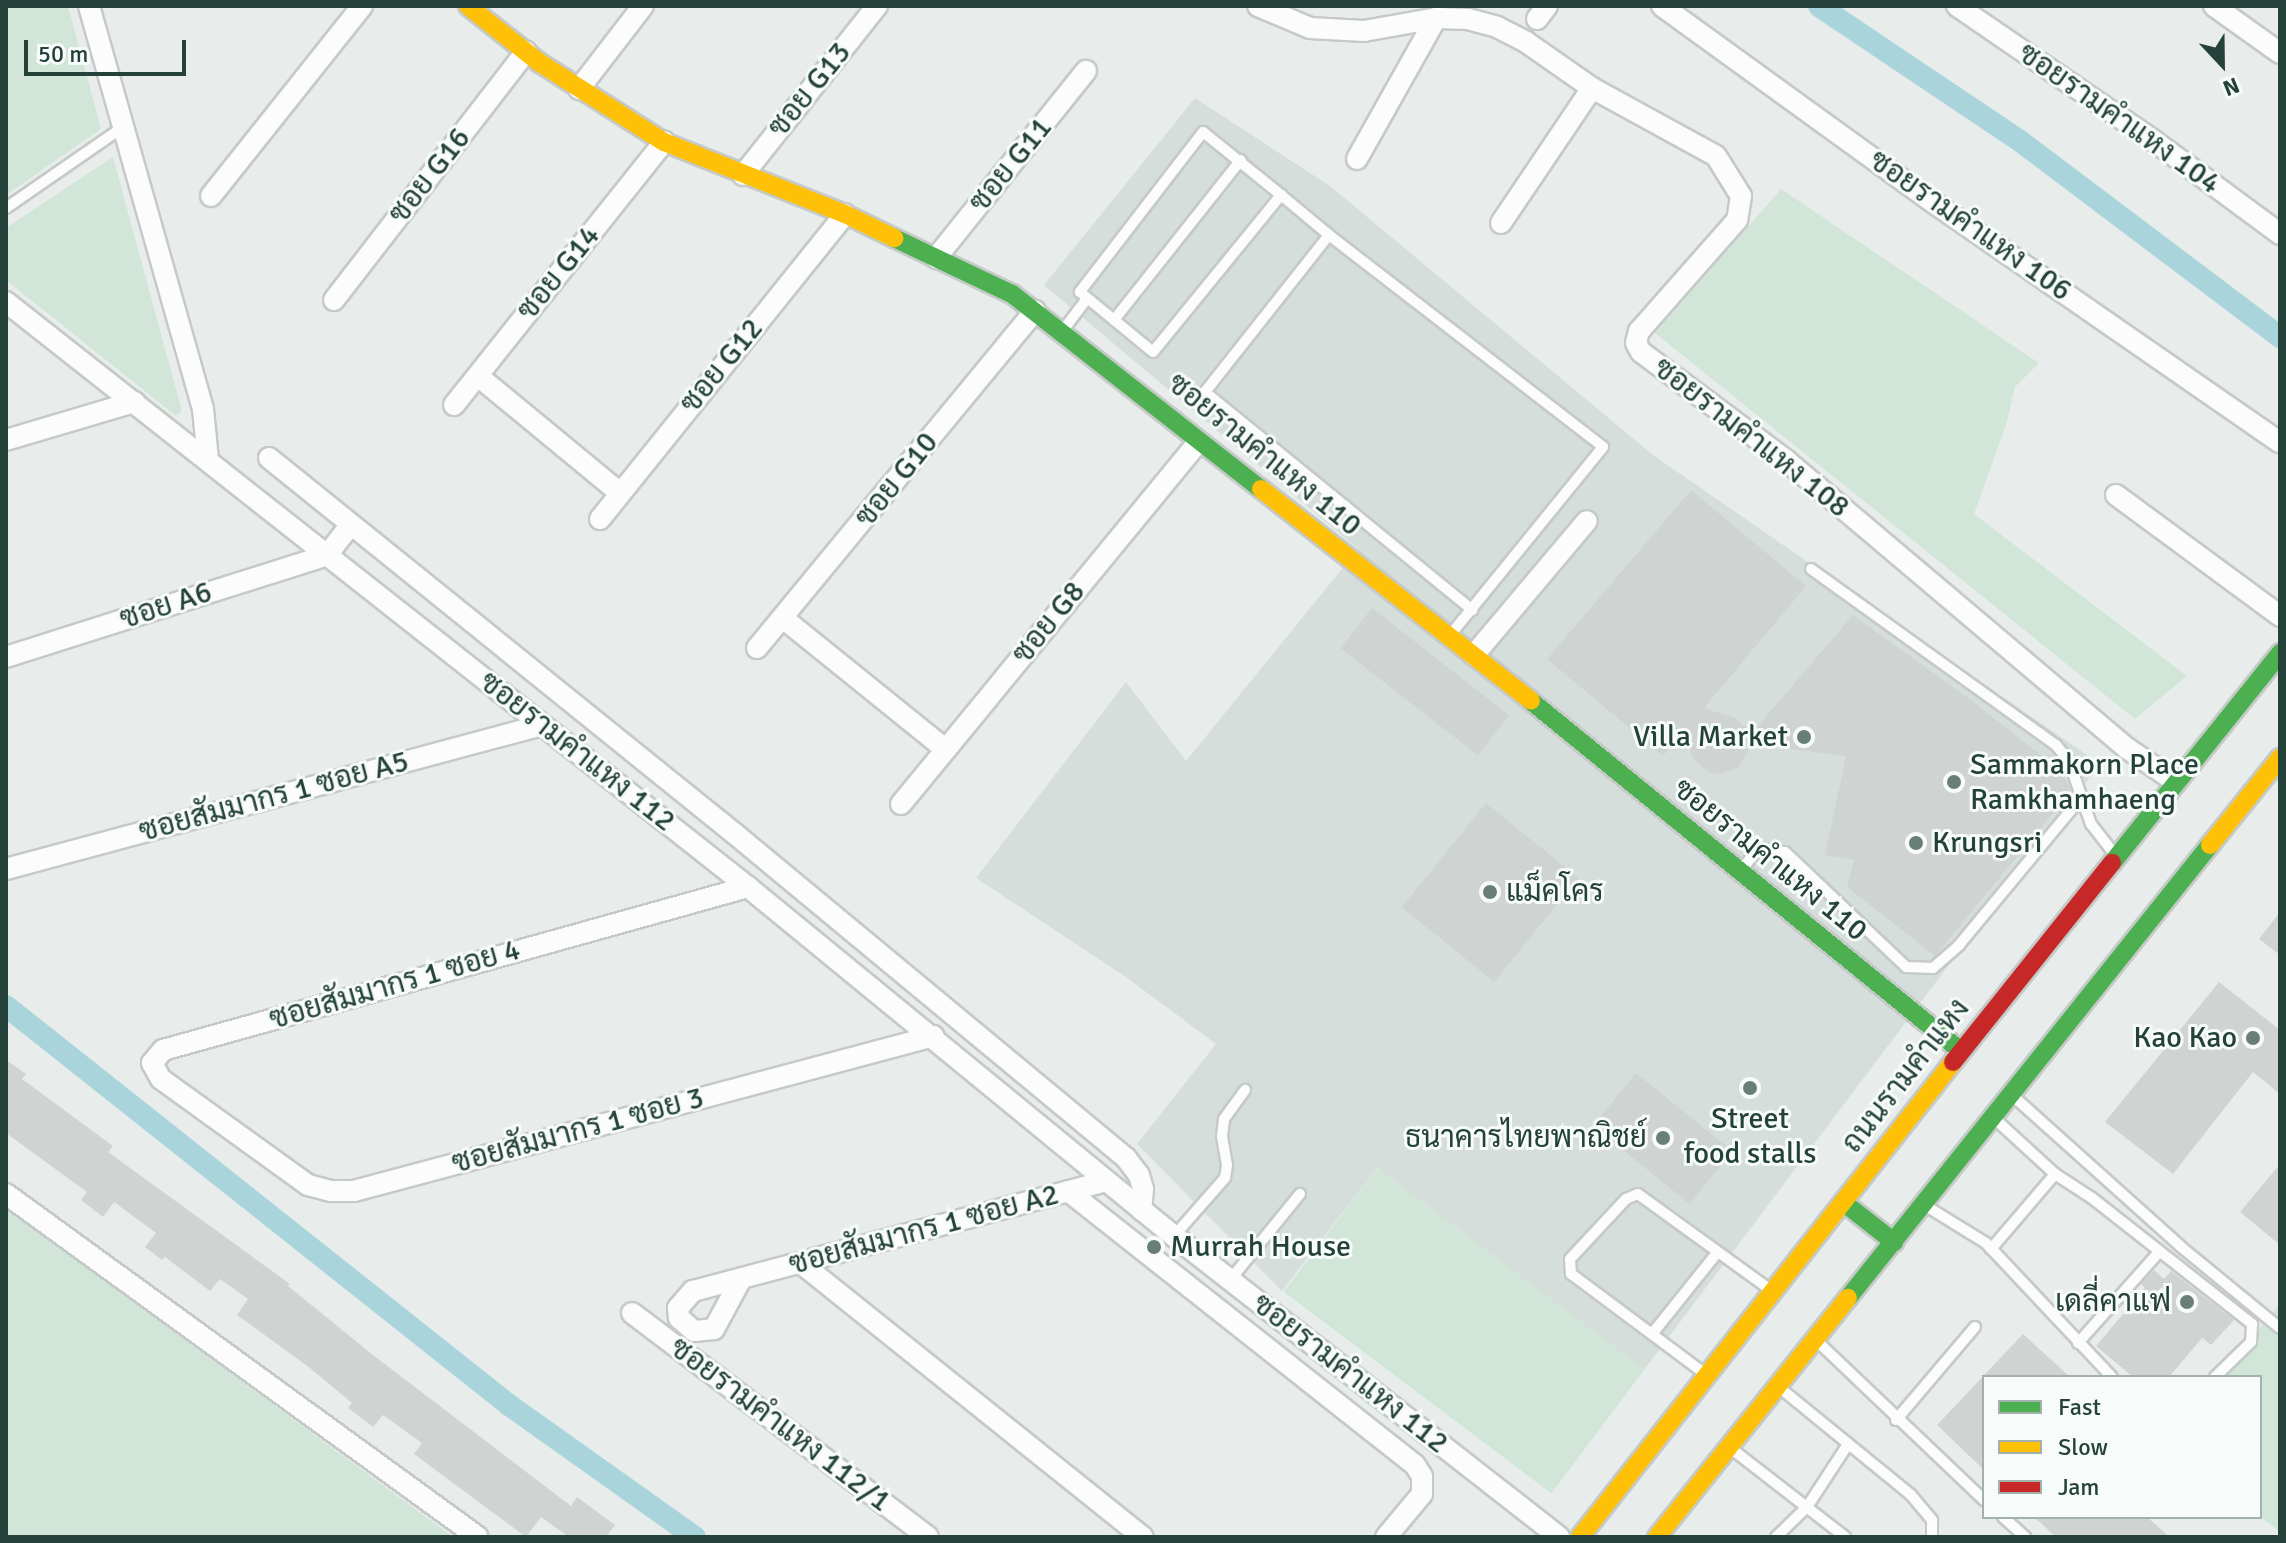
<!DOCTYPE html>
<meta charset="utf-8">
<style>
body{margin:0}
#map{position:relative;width:2286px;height:1543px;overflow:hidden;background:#e8edeb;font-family:Signika,Sarabun,sans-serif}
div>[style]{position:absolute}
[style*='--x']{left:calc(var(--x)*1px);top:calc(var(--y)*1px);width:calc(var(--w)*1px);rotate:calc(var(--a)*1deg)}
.built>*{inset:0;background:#d6dedb}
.green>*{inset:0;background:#d1e6d8;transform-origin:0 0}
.canal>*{height:22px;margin:-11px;padding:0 11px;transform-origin:11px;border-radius:11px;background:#a9d4db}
.building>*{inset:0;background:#cfd4d2;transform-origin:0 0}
.roads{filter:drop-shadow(2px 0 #c5cac8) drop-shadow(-2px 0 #c5cac8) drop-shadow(0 2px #c5cac8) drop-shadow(0 -2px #c5cac8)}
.lane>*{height:10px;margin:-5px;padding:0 5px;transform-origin:5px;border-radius:5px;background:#fcfcfc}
.street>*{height:20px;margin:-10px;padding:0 10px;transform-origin:10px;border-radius:10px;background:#fcfcfc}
.fast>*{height:18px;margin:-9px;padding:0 9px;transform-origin:9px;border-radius:9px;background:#4caf50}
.slow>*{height:18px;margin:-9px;padding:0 9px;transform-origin:9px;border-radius:9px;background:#ffc107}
.jam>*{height:18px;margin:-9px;padding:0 9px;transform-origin:9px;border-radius:9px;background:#c62828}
.dots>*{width:22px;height:22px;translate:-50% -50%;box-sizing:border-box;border:4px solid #f7fbf9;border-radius:50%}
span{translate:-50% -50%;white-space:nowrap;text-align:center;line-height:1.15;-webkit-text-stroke:6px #f7fbf9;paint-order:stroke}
.street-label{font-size:30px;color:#24423a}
.poi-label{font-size:30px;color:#24423a}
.right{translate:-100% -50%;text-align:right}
.left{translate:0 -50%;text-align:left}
.frame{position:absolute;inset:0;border:8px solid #24423a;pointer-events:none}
.legend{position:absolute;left:1982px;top:1375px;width:280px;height:144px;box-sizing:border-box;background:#f7fbf9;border:2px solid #a3b1ad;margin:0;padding:10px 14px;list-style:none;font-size:24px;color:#24423a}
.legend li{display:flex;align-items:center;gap:16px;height:40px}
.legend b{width:40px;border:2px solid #a3b1ad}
.north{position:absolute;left:2182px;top:24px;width:80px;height:80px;-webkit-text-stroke:6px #f7fbf9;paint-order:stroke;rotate:158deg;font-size:22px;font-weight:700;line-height:32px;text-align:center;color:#24423a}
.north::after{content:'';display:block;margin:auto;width:28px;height:36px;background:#24423a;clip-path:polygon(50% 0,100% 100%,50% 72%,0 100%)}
.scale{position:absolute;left:24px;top:40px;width:162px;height:36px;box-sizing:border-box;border:4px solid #24423a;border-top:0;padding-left:10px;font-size:24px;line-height:28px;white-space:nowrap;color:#24423a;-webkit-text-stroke:6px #f7fbf9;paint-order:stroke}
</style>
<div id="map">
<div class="built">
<i style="clip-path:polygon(1195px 98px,1330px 186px,1653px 455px,2100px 764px,1644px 1370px,1377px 1168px,1282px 1291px,1137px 1144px,1216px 1044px,1126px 977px,976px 878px,1126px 682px,1186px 761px,1358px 549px,1044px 285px)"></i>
</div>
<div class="green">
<i style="clip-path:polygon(6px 6px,68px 6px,101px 129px,6px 195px)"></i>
<i style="clip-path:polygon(113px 157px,182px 411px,176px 416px,6px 280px,6px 228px)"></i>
<i style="clip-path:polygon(1781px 189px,2039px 363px,2015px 387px,2006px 425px,1974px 514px,2187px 676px,2135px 719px,1655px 333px)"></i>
<i style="left:1377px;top:1168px;width:335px;height:155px;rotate:37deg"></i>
<i style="clip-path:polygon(6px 1208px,453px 1537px,6px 1537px)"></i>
<i style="clip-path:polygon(2280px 1304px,2280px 1532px,2260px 1516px,2260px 1377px,2218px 1377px)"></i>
</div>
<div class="canal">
<i style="--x:1819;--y:6;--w:242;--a:33.9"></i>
<i style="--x:2020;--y:141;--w:326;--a:37"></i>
<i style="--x:6;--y:1006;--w:642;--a:38.42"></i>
<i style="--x:509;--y:1405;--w:228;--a:35.4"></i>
</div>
<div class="building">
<i style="clip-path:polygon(1691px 490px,1806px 586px,1704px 708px,1735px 718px,1752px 733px,1853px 615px,1971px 700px,2063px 773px,2071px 792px,1935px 956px,1847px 887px,1854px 860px,1825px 855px,1846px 756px,1752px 744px,1738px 768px,1719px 774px,1709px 772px,1694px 760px,1683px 731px,1663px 756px,1547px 659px)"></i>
<i style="left:1372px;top:608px;width:174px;height:51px;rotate:38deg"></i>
<i style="left:1486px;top:803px;width:119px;height:134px;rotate:39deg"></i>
<i style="clip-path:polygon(2280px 912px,2280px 955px,2259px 939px)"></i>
<i style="clip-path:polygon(2219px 982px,2280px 1030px,2280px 1094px,2253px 1072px,2173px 1174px,2105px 1122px)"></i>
<i style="clip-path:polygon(6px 1060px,26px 1074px,22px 1079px,113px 1146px,108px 1152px,290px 1284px,288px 1286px,373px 1355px,571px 1506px,577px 1497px,615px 1525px,606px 1537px,569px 1537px,541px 1517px,526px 1537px,414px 1454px,422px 1443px,383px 1415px,373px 1427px,348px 1408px,352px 1403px,310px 1368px,237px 1315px,248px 1299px,220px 1279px,210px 1291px,165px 1257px,162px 1260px,145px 1247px,156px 1233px,114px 1202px,103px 1217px,81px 1200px,87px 1192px,6px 1133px)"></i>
<i style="left:1636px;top:1073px;width:124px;height:68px;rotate:39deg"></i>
<i style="clip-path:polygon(2280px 1164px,2280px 1245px,2240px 1212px)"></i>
<i style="clip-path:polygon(2154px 1270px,2164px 1279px,2171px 1271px,2234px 1320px,2211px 1345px,2202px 1338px,2169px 1377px,2133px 1377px,2096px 1346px,2145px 1288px,2141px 1284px)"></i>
<i style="clip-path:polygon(2023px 1334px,2070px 1377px,1984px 1377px,1984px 1470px,1937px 1425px)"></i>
<i style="clip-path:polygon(2034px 1517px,2147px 1517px,2170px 1537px,2056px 1537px)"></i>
</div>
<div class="roads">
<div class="lane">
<i style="--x:1281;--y:195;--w:100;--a:-141.1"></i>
<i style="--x:1203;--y:132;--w:202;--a:127.6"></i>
<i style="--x:1080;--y:292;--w:94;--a:39.4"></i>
<i style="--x:1153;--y:352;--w:203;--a:-50.8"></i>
<i style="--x:1281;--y:195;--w:62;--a:39.8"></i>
<i style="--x:1329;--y:235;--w:200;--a:128.3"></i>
<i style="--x:1205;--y:392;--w:345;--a:39.2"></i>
<i style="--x:6;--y:208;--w:142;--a:-34.7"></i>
<i style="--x:1329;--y:235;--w:346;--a:37.7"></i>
<i style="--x:1603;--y:447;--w:242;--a:129.1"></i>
<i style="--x:1114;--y:320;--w:204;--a:-51.6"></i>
<i style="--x:1064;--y:329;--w:38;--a:-53"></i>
<i style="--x:1811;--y:569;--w:302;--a:35.7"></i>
<i style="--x:2056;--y:745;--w:21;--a:51"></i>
<i style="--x:2069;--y:761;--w:67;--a:70.8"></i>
<i style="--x:2091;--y:824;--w:36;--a:52"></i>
<i style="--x:1742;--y:869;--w:27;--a:-51"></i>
<i style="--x:1759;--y:848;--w:26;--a:9"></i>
<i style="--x:1785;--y:852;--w:167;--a:43.5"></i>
<i style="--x:1906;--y:967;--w:27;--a:2"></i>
<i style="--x:1933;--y:968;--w:35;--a:-41"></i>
<i style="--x:1959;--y:945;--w:192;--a:-50.3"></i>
<i style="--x:2013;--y:1096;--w:224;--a:41.9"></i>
<i style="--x:2180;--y:1246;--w:129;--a:39.4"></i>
<i style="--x:1995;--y:1119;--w:81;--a:42.5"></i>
<i style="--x:2055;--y:1174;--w:44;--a:33"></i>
<i style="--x:2092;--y:1198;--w:204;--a:38.2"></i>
<i style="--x:2252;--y:1324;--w:18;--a:93"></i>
<i style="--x:2251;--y:1342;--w:50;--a:135.8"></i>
<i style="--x:1926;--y:1206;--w:70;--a:31.7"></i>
<i style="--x:1986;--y:1243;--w:184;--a:46.8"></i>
<i style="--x:1174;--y:1236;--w:77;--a:-48.7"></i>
<i style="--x:1225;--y:1178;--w:13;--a:-81"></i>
<i style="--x:1227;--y:1165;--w:29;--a:-100"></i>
<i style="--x:1222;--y:1136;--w:17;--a:-83"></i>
<i style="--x:1224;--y:1119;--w:36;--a:-54"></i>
<i style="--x:1991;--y:1249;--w:99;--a:-49.5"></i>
<i style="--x:1230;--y:1280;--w:111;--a:-50.9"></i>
<i style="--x:1652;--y:1334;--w:104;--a:-51.3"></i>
<i style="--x:1817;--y:1341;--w:231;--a:43.6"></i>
<i style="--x:2078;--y:1343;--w:122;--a:-48.3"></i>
<i style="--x:1704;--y:1373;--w:166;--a:-143.3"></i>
<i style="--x:1571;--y:1274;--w:15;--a:-94"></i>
<i style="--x:1570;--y:1259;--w:82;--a:-47"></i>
<i style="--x:1626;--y:1199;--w:13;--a:-23"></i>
<i style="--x:1638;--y:1194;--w:160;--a:35.9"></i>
<i style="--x:1780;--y:1388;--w:169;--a:39.2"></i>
<i style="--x:1911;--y:1495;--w:33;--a:50"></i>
<i style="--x:1932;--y:1520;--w:17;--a:90"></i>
<i style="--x:1896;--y:1420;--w:122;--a:-49.7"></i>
<i style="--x:1733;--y:1450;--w:142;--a:37.8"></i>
<i style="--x:2003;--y:1517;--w:30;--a:42"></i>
<i style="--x:1776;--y:1537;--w:43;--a:-44.1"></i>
<i style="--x:1807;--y:1507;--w:75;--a:-56.9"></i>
</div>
<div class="street">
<i style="--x:89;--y:6;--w:419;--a:74.2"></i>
<i style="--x:203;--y:409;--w:51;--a:84.4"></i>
<i style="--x:1258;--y:6;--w:56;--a:22.9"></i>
<i style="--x:1310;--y:28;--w:54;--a:3.2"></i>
<i style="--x:1364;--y:31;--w:74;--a:-10.1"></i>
<i style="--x:1437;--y:18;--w:31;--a:2"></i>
<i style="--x:1468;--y:19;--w:30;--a:15"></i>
<i style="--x:1497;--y:27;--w:33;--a:27"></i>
<i style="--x:1526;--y:42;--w:80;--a:34.9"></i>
<i style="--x:1592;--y:88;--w:141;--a:28.7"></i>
<i style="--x:1716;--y:156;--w:47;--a:58"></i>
<i style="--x:1741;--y:196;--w:24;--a:99"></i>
<i style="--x:1737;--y:220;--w:148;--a:131.4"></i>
<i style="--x:1639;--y:331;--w:12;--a:104"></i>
<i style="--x:1636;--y:343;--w:10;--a:61"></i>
<i style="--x:1641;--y:352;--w:182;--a:36.7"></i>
<i style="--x:1787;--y:461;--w:446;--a:40.2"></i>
<i style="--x:2128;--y:749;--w:58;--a:34.5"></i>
<i style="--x:1662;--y:6;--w:327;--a:35.9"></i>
<i style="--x:1927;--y:198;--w:429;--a:34.7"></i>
<i style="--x:1957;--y:6;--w:239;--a:34.4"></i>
<i style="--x:2154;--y:141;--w:157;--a:36.4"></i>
<i style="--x:2214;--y:6;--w:81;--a:35.5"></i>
<i style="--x:1537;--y:19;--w:16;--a:-52"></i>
<i style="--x:579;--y:89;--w:105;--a:-52.4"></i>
<i style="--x:1357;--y:159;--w:162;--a:-60.7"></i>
<i style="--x:743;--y:175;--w:216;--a:-51.6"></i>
<i style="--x:211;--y:196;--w:243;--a:-51.5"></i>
<i style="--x:1501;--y:223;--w:163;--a:-56"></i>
<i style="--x:936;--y:258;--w:240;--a:-51.3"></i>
<i style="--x:334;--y:300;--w:314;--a:-52.3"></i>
<i style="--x:6;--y:302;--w:945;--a:38.25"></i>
<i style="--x:748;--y:887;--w:551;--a:39.33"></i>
<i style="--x:1174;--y:1236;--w:489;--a:38"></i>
<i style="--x:478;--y:376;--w:184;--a:39.5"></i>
<i style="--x:454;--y:405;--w:337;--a:-51.4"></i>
<i style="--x:6;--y:440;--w:134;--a:-16.5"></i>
<i style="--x:269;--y:458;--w:599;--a:38.9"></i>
<i style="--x:735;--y:834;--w:508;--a:39.65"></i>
<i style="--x:1126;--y:1158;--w:21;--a:53"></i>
<i style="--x:1139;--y:1175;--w:15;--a:74"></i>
<i style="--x:1143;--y:1189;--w:21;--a:95"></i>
<i style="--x:2116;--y:495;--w:204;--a:36.4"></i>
<i style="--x:600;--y:519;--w:391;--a:-51.2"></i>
<i style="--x:784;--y:619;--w:207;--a:38.9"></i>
<i style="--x:757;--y:648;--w:437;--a:-50.5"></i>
<i style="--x:1474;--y:655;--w:175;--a:-49.9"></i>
<i style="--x:6;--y:657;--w:337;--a:-17.6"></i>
<i style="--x:327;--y:555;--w:37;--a:-52"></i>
<i style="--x:901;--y:804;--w:468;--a:-50.6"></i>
<i style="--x:6;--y:869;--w:555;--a:-15.04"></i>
<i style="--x:748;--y:887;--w:607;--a:164.43"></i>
<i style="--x:163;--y:1050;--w:17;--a:130"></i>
<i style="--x:152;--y:1063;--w:18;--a:61"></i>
<i style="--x:161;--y:1079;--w:181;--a:35.8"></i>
<i style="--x:308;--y:1185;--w:24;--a:15"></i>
<i style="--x:331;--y:1191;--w:23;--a:0"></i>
<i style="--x:354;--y:1191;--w:600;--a:-14.96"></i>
<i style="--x:1068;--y:1191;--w:442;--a:38.3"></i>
<i style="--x:1415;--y:1465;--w:13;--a:58"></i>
<i style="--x:1422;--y:1476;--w:18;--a:90"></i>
<i style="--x:1422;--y:1494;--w:56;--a:129.9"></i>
<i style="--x:6;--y:1194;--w:583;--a:36.01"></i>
<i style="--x:802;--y:1264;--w:437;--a:38.7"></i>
<i style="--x:741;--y:1279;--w:57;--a:118.4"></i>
<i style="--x:714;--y:1329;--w:20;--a:174"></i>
<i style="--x:694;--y:1331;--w:20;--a:-139"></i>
<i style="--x:679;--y:1318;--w:10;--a:-96"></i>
<i style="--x:678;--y:1308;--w:23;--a:-49"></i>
<i style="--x:693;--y:1291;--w:427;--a:-14.9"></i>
<i style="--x:632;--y:1313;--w:371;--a:37.1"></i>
</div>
<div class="fast">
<i style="--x:894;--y:238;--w:131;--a:25.4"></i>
<i style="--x:1012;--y:294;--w:316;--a:38.1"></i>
<i style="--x:1531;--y:701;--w:554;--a:39.14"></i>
<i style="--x:2112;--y:863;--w:269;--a:-51.3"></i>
<i style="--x:1843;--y:1202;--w:65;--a:38.1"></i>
<i style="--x:1848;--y:1298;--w:580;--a:-51.37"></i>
</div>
<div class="slow">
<i style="--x:468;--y:6;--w:92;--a:38.4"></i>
<i style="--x:540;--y:63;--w:147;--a:32.5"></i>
<i style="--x:664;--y:142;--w:195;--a:21.7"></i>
<i style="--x:845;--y:214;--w:55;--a:26.1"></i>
<i style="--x:1261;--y:489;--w:343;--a:38.1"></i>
<i style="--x:2210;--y:845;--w:112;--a:-51.2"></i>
<i style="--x:1580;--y:1537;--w:604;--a:-51.86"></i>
<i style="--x:1657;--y:1537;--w:306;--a:-51.4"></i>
</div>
<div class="jam">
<i style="--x:1953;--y:1062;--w:255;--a:-51.4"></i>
</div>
</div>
<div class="dots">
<i style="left:1804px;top:737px;background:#697e78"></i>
<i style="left:1954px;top:782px;background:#697e78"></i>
<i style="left:1916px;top:843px;background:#697e78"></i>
<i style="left:1490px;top:892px;background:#697e78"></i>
<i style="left:2253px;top:1038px;background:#697e78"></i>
<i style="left:1750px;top:1088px;background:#697e78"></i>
<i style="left:1663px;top:1138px;background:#697e78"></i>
<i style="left:1154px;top:1247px;background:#697e78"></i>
<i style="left:2187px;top:1302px;background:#697e78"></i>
</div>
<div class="street-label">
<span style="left:810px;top:90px;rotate:-51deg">ซอย G13</span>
<span style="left:2119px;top:119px;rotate:35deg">ซอยรามคําแหง 104</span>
<span style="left:1011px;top:165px;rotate:-51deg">ซอย G11</span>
<span style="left:430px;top:176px;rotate:-52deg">ซอย G16</span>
<span style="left:1970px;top:226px;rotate:35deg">ซอยรามคําแหง 106</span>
<span style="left:559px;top:273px;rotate:-51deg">ซอย G14</span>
<span style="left:722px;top:366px;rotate:-51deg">ซอย G12</span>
<span style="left:1751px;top:438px;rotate:38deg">ซอยรามคำแหง 108</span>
<span style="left:1264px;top:455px;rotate:39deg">ซอยรามคำแหง 110</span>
<span style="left:897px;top:480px;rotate:-51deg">ซอย G10</span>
<span style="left:166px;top:606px;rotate:-18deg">ซอย A6</span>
<span style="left:1049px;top:623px;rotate:-51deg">ซอย G8</span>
<span style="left:577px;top:752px;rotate:38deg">ซอยรามคำแหง 112</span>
<span style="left:274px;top:797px;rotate:-15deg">ซอยสัมมากร 1 ซอย A5</span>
<span style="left:1770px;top:860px;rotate:39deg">ซอยรามคำแหง 110</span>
<span style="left:395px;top:985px;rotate:-16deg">ซอยสัมมากร 1 ซอย 4</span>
<span style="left:1906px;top:1076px;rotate:-52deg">ถนนรามคำแหง</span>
<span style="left:578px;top:1131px;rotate:-15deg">ซอยสัมมากร 1 ซอย 3</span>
<span style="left:924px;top:1230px;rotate:-15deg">ซอยสัมมากร 1 ซอย A2</span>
<span style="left:1350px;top:1374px;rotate:38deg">ซอยรามคำแหง 112</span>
<span style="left:780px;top:1425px;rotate:37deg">ซอยรามคำแหง 112/1</span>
</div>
<div class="poi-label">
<span class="right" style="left:1788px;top:737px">Villa Market</span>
<span class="left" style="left:1970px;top:782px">Sammakorn Place<br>Ramkhamhaeng</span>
<span class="left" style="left:1932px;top:843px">Krungsri</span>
<span class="left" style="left:1506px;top:892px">แม็คโคร</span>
<span class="right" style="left:2237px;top:1038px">Kao Kao</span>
<span style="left:1750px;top:1136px">Street<br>food stalls</span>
<span class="right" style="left:1647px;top:1138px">ธนาคารไทยพาณิชย์</span>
<span class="left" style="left:1170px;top:1247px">Murrah House</span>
<span class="right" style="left:2171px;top:1302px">เดลี่คาแฟ</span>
</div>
<div class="frame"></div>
<ul class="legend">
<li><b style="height:10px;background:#4caf50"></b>Fast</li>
<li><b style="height:10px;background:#ffc107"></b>Slow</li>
<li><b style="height:10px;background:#c62828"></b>Jam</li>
</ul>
<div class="north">N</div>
<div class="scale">50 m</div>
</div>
